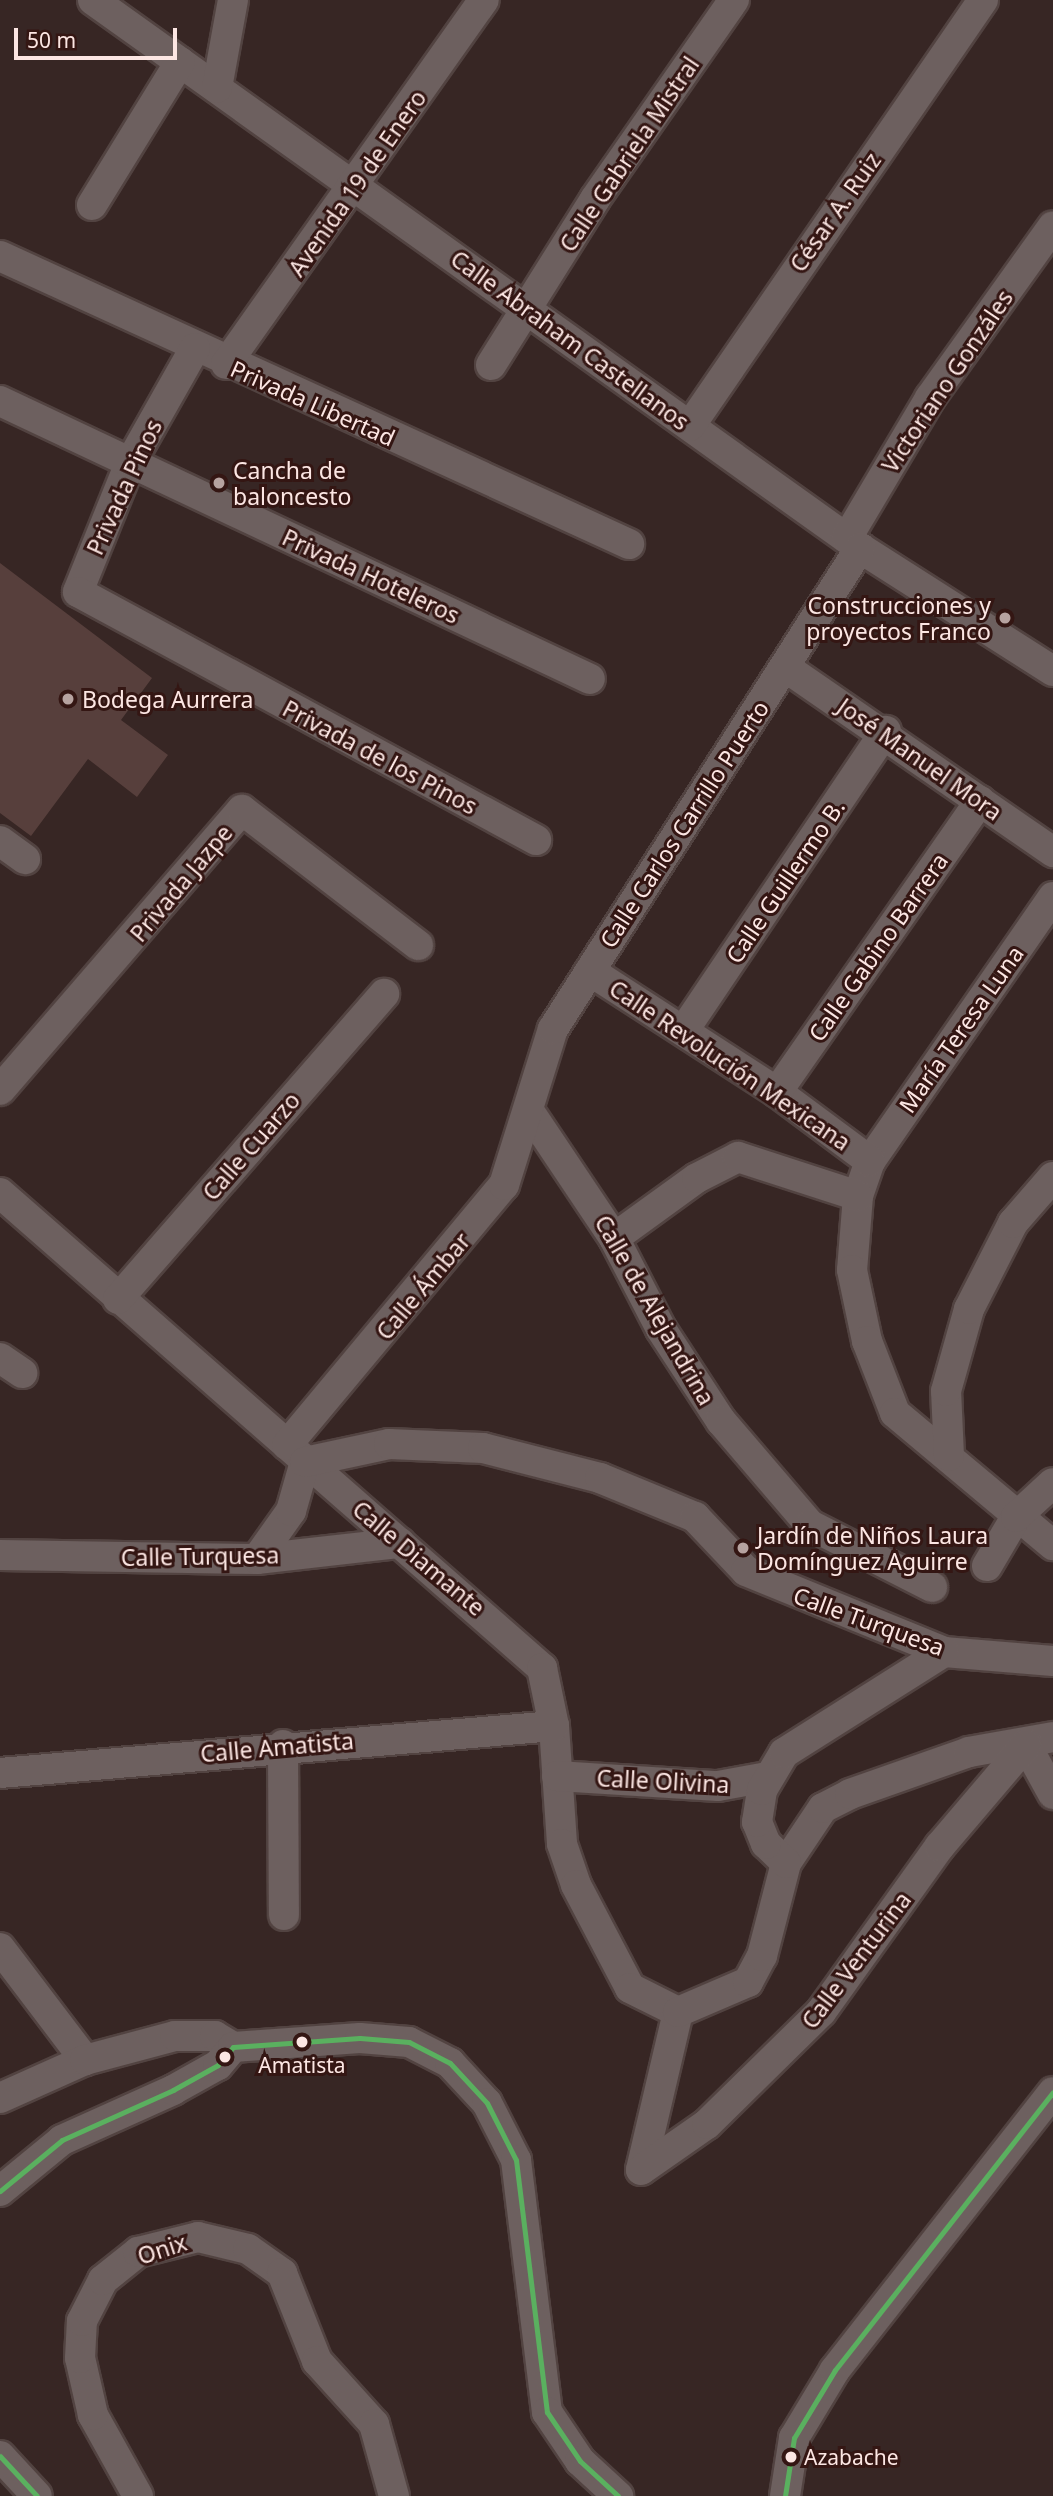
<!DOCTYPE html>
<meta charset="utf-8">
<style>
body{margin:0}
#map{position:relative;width:1053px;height:2496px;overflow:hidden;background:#372624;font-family:"Noto Sans",sans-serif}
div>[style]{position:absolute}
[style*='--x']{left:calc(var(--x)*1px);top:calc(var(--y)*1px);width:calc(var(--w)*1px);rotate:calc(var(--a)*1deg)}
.building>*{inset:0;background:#573f3c}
.roads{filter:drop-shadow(2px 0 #524341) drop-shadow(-2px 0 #524341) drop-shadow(0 2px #524341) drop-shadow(0 -2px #524341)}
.minor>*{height:30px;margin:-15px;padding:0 15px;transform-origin:15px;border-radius:15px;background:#6d605f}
.bus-1>*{height:5px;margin:-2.5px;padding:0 2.5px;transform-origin:2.5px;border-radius:2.5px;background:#5ab05f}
.dots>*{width:19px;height:19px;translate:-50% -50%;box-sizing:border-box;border:4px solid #341613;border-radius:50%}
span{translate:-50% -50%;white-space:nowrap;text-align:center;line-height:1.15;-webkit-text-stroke:6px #341613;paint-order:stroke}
.bus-label{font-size:21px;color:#fce6e3}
.left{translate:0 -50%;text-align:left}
.street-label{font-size:23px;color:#fce6e3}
.poi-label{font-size:23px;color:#fce6e3}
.right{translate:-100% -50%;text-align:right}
.scale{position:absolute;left:14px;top:28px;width:163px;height:32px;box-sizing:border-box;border:4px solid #fce6e3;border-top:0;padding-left:9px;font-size:21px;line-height:24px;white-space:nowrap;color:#fce6e3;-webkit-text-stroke:5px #341613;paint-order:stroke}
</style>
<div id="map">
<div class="building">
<i style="clip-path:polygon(0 563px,152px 678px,121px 720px,168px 755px,137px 797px,88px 759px,31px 836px,0 813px)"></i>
</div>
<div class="roads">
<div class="minor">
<i style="--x:93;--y:0;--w:943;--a:35.54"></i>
<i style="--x:860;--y:548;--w:229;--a:32.5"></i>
<i style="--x:217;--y:88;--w:89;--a:-79.7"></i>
<i style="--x:92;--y:205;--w:168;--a:-58.4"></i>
<i style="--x:0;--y:256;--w:692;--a:24.6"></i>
<i style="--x:195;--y:348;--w:132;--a:119.5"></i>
<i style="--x:130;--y:463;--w:139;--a:112"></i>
<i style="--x:78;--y:592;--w:521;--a:28.43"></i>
<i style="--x:226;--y:364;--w:446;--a:-54.7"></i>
<i style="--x:491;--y:365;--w:196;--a:-57.9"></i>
<i style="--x:595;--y:199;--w:243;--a:-55.1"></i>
<i style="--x:0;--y:401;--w:652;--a:25.23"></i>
<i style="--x:690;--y:426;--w:517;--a:-55.48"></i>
<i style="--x:847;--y:538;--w:163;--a:-59.3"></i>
<i style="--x:930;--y:398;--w:211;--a:-54.4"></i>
<i style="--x:785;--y:667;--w:326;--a:34.6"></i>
<i style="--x:0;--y:841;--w:31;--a:36"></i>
<i style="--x:1053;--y:897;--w:321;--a:124.7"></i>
<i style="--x:870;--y:1161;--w:37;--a:109"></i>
<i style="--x:858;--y:1196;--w:74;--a:94.6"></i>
<i style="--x:852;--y:1270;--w:73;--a:78.1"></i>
<i style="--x:867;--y:1341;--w:77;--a:68.7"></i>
<i style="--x:895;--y:1413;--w:206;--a:39.9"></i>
<i style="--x:590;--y:971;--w:223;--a:32.9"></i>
<i style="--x:777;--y:1092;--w:116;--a:36.6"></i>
<i style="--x:684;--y:1030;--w:361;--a:-56"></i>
<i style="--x:0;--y:1090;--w:370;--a:-49.2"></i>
<i style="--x:242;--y:810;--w:222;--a:37.5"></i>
<i style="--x:777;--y:1092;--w:355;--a:-55.1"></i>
<i style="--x:529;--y:1111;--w:153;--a:56.2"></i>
<i style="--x:614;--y:1238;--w:102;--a:62.7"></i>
<i style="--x:661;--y:1329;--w:110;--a:56.9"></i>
<i style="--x:721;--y:1421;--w:137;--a:49.4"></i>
<i style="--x:810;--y:1525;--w:137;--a:26.9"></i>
<i style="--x:0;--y:1193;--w:721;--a:41.23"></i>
<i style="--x:542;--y:1668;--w:59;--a:78.3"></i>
<i style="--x:554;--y:1726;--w:118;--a:86.1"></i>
<i style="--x:562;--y:1844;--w:43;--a:71.1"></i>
<i style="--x:576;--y:1885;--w:116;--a:62.3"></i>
<i style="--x:630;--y:1988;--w:54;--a:26.6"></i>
<i style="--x:678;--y:2012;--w:162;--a:103.2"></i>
<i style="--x:614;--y:1238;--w:102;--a:-35.9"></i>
<i style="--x:697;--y:1178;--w:46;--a:-27.1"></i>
<i style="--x:738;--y:1157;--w:126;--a:18"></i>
<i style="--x:118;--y:1299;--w:405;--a:-48.9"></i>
<i style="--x:0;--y:1358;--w:27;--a:34"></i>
<i style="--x:287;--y:1445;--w:339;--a:-50.2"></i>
<i style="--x:504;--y:1185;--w:164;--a:-72.6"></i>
<i style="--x:553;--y:1029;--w:571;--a:-57.45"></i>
<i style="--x:949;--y:1456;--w:65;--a:-92.6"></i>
<i style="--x:946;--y:1391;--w:85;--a:-74.3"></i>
<i style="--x:969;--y:1309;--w:97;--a:-62.9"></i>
<i style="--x:1013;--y:1223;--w:61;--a:-49"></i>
<i style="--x:0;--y:1555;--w:257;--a:0.9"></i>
<i style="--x:257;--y:1559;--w:144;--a:-6.4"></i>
<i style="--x:257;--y:1559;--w:59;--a:-54.7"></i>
<i style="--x:291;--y:1511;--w:51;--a:-74.1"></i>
<i style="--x:305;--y:1462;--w:86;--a:-12.1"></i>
<i style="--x:389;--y:1444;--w:94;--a:2.4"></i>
<i style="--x:483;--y:1448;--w:121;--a:14.4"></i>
<i style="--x:600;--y:1478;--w:103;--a:22.3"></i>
<i style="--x:695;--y:1517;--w:74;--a:46.6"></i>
<i style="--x:746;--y:1571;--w:214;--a:22.2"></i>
<i style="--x:944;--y:1652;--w:109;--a:4.7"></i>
<i style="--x:987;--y:1566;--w:57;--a:-59.4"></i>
<i style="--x:1016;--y:1517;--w:50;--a:-42.6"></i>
<i style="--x:283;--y:1745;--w:170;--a:89.7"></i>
<i style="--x:1026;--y:1745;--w:56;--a:61.1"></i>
<i style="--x:0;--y:1773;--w:556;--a:-4.85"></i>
<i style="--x:557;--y:1776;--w:161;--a:3.6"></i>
<i style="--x:718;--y:1786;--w:50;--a:-10.4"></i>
<i style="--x:786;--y:1863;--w:66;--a:-56.1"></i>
<i style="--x:823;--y:1808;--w:30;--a:-27"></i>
<i style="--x:850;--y:1794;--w:126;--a:-19.4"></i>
<i style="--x:969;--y:1752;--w:85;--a:-10.1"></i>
<i style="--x:0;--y:1948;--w:141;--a:52.8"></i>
<i style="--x:678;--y:2012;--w:76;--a:-23.2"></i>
<i style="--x:748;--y:1982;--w:30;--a:-62"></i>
<i style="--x:762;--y:1956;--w:96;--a:-75.5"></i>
<i style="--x:786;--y:1863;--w:28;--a:-136"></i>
<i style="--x:766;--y:1844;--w:24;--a:-112"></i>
<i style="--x:757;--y:1822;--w:32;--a:-81"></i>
<i style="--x:762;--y:1790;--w:43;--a:-59.3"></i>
<i style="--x:784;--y:1753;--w:189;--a:-32.3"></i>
<i style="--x:0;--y:2098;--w:93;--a:-24.1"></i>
<i style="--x:85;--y:2060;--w:93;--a:-14.9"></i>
<i style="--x:175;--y:2036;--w:40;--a:0"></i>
<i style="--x:215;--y:2036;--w:21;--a:31"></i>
<i style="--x:641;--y:2170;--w:80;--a:-34.9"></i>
<i style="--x:707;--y:2124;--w:160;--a:-44.5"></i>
<i style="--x:821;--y:2012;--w:204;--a:-54.4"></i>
<i style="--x:940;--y:1846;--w:133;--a:-49.6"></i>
<i style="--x:0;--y:2191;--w:80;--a:-39.4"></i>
<i style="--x:62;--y:2140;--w:122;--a:-24.2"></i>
<i style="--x:173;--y:2090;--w:51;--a:-29.1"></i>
<i style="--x:218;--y:2065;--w:23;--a:-50"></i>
<i style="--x:233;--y:2047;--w:127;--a:-4.1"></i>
<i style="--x:360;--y:2038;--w:49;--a:4.7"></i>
<i style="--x:409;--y:2042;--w:46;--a:27.1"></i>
<i style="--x:450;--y:2063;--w:54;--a:47.2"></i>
<i style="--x:487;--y:2103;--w:64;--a:63"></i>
<i style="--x:516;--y:2160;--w:254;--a:83"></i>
<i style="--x:547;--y:2412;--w:59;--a:56"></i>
<i style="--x:580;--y:2461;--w:52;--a:42.6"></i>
<i style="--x:0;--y:2456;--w:54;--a:47.2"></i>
<i style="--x:138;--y:2496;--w:93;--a:-119.1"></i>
<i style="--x:93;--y:2415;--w:58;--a:-102.8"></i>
<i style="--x:80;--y:2358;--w:37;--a:-87"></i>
<i style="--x:82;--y:2321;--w:46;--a:-62.9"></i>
<i style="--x:103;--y:2280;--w:45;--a:-38.7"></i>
<i style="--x:138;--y:2252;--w:62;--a:-14"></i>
<i style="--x:198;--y:2237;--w:51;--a:13.5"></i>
<i style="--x:248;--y:2249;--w:42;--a:35.2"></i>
<i style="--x:282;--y:2273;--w:95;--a:68.3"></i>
<i style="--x:317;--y:2361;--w:85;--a:47.9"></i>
<i style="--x:374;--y:2424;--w:75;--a:74.5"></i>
<i style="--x:785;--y:2496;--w:59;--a:-81.2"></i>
<i style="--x:794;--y:2438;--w:79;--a:-58.9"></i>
<i style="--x:835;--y:2370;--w:353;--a:-51.9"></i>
</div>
</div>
<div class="bus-1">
<i style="--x:0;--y:2191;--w:80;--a:-39.4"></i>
<i style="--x:62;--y:2140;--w:122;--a:-24.2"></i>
<i style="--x:173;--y:2090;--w:51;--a:-29.1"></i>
<i style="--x:218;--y:2065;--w:23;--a:-50"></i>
<i style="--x:233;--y:2047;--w:127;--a:-4.1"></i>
<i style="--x:360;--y:2038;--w:49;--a:4.7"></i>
<i style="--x:409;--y:2042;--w:46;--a:27.1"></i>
<i style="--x:450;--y:2063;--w:54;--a:47.2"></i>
<i style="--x:487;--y:2103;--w:64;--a:63"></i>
<i style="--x:516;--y:2160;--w:254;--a:83"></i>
<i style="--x:547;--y:2412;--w:59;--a:56"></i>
<i style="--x:580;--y:2461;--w:52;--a:42.6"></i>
<i style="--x:0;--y:2456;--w:54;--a:47.2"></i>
<i style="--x:785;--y:2496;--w:59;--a:-81.2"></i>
<i style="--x:794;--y:2438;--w:79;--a:-58.9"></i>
<i style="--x:835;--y:2370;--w:353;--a:-51.9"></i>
</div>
<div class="dots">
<i style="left:219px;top:483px;background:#b7a3a0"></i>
<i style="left:1005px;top:618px;background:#b7a3a0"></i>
<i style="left:68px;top:699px;background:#b7a3a0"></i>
<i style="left:743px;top:1548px;background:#b7a3a0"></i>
<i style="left:302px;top:2042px;background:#fce6e3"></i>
<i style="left:225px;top:2057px;background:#fce6e3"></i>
<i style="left:791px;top:2457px;background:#fce6e3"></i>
</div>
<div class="bus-label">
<span style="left:302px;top:2065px">Amatista</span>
<span class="left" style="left:804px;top:2457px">Azabache</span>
</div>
<div class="street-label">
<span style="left:629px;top:154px;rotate:-56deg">Calle Gabriela Mistral</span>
<span style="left:357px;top:183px;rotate:-55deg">Avenida 19 de Enero</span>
<span style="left:835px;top:212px;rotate:-55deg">César A. Ruiz</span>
<span style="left:570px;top:340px;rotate:36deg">Calle Abraham Castellanos</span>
<span style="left:947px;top:381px;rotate:-56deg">Victoriano Gonzáles</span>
<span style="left:313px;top:403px;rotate:24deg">Privada Libertad</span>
<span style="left:124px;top:487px;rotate:-65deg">Privada Pinos</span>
<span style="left:371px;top:576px;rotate:25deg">Privada Hoteleros</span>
<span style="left:380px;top:757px;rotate:28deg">Privada de los Pinos</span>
<span style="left:920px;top:759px;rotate:35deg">José Manuel Mora</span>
<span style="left:684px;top:824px;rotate:-57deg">Calle Carlos Carrillo Puerto</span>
<span style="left:785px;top:881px;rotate:-56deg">Calle Guillermo B.</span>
<span style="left:181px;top:883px;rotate:-50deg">Privada Jazpe</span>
<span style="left:878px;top:947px;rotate:-55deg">Calle Gabino Barrera</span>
<span style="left:961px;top:1029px;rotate:-55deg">María Teresa Luna</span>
<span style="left:730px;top:1065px;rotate:34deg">Calle Revolución Mexicana</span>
<span style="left:251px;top:1146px;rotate:-49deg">Calle Cuarzo</span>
<span style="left:423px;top:1286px;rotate:-50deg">Calle Ámbar</span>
<span style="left:655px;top:1310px;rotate:60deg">Calle de Alejandrina</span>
<span style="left:200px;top:1556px;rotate:-1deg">Calle Turquesa</span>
<span style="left:419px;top:1558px;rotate:40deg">Calle Diamante</span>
<span style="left:869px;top:1621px;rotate:20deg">Calle Turquesa</span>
<span style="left:277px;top:1747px;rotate:-5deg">Calle Amatista</span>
<span style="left:663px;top:1781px;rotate:3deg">Calle Olivina</span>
<span style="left:856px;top:1960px;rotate:-53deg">Calle Venturina</span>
<span style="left:162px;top:2249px;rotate:-18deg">Onix</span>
</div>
<div class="poi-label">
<span class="left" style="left:233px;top:483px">Cancha de<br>baloncesto</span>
<span class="right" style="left:991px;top:618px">Construcciones y<br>proyectos Franco</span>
<span class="left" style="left:82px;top:699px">Bodega Aurrera</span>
<span class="left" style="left:757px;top:1548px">Jardín de Niños Laura<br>Domínguez Aguirre</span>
</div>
<div class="scale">50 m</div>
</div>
